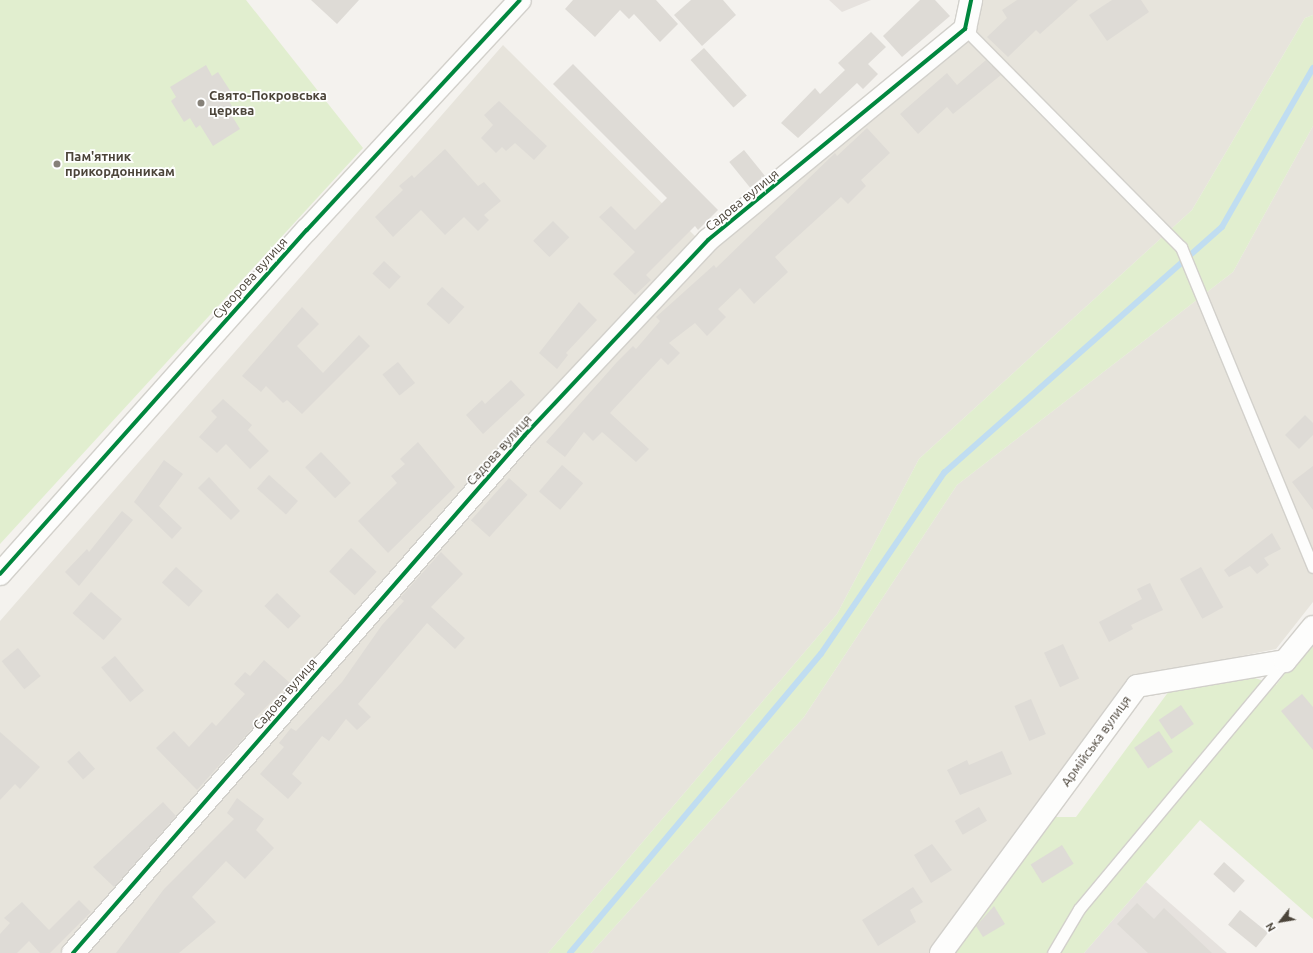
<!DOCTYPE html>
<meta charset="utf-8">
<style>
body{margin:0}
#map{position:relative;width:1313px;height:953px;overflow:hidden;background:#f4f2ee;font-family:Ubuntu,sans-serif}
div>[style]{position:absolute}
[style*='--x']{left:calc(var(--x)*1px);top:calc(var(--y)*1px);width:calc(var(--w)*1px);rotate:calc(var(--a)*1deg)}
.residential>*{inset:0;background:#e7e4dc}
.industrial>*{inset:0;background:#e6e2de}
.green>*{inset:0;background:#e1eecf}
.stream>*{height:5.5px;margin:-2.75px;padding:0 2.75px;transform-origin:2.75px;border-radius:2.75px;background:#c0ddf1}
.building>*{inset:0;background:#dedbd6;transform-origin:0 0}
.roads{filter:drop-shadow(1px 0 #d2d0cb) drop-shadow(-1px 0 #d2d0cb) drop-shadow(0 1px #d2d0cb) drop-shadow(0 -1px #d2d0cb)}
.service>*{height:11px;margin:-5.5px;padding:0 5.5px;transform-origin:5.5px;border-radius:5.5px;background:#fdfdfc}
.minor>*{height:22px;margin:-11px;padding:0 11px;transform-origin:11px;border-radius:11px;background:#fdfdfc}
.cycleway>*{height:4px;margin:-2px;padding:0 2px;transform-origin:2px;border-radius:2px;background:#00873e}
.dots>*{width:11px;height:11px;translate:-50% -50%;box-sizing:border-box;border:2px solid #fff;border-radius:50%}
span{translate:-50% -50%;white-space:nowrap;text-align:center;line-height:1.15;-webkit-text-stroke:3.5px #fff;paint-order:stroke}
.poi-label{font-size:13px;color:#4b4439;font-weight:700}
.left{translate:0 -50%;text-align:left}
.street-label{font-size:13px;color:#4b4439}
.north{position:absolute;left:1261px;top:901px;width:40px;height:40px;-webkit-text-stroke:3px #fff;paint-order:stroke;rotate:239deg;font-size:11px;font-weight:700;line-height:16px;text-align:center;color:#4b4439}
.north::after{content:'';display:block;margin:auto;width:14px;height:18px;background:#4b4439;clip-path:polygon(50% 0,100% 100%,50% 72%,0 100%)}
</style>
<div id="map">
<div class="residential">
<i style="clip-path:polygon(975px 0,1313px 0,1313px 15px,1305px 18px,1192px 210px,919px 459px,837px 614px,548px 953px,81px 953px,454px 527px,709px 247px,965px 40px)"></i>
<i style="clip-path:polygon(503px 45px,698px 239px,514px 433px,60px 953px,0 953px,0 621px)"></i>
<i style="clip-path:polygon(1313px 126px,1313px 602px,1276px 649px,1135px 678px,935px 953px,591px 953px,804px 717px,957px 485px,1233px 272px)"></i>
</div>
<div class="industrial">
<i style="clip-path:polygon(829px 0,871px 0,842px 12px)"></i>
<i style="clip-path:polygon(1146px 882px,1227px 953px,1084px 953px)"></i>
</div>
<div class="green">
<i style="clip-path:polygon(0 0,246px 0,363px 148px,0 544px)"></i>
<i style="clip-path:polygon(1313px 15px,1313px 126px,1233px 272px,957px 485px,804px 717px,591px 953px,548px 953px,837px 614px,919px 459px,1192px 210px,1305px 18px)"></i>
<i style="clip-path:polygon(1313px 638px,1313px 919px,1200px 820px,1084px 953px,945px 953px,1044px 817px,1076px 817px,1172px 687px,1255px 678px,1276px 685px)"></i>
</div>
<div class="stream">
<i style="--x:570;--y:953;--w:390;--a:-50"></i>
<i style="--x:821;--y:654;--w:219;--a:-55.8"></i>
<i style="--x:944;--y:473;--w:371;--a:-41.5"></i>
<i style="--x:1222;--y:227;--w:183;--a:-60.2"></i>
</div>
<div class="building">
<i style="clip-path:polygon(311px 0,359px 0,337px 24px)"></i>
<i style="clip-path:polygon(573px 0,656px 0,678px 24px,660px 42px,634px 14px,629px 19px,620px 10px,595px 37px,565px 9px)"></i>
<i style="clip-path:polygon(691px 0,723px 0,736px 15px,702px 46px,674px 15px)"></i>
<i style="clip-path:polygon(920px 0,935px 0,950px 16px,902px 57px,883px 36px)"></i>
<i style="clip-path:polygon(1017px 0,1078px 0,1040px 34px,1036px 30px,1008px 57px,987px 37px,1007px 18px,1002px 10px)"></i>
<i style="clip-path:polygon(1112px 0,1141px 0,1149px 12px,1107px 41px,1089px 15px)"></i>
<i style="clip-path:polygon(871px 32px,886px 47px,868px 64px,878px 74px,863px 89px,857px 83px,798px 138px,781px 123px,815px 88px,820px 94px,845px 70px,838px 63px)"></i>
<i style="left:704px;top:48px;width:64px;height:18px;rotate:48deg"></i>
<i style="clip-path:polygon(986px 60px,1001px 75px,953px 114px,947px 107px,918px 134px,900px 114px,947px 73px,957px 85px)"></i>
<i style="clip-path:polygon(573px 64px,718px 210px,698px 230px,695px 226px,646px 275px,651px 280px,635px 295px,613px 274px,635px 252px,599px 217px,611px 206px,635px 230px,667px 198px,553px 84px)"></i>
<i style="clip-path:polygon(206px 65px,212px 76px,218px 72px,231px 92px,225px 95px,232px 106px,227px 108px,240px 129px,213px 146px,200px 125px,196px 128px,190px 118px,184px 122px,171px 101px,176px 97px,170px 87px)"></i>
<i style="clip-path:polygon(499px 101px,547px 146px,534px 160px,515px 143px,506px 151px,502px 147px,496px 153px,481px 138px,493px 125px,484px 115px)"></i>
<i style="clip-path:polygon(867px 128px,890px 153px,861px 180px,866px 186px,848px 204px,841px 197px,775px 257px,788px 272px,754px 304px,740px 288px,718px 309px,726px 317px,707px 336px,695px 323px,669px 343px,680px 353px,668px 365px,661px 358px,610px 413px,649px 449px,636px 462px,602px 432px,593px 441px,584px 432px,565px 457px,546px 442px,617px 362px,633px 346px,636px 349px,660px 321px,656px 317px,714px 265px,716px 268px,835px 153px,837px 156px)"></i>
<i style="clip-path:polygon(445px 149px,478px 186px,484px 182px,501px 201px,484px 215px,489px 220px,478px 231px,464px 217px,445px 235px,421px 210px,393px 237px,375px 217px,403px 190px,399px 186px,412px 175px,414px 178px)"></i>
<i style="left:744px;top:150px;width:33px;height:19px;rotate:51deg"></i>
<i style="left:553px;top:221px;width:23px;height:28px;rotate:45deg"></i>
<i style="left:384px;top:261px;width:23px;height:17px;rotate:43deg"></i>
<i style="left:442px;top:287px;width:30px;height:23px;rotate:42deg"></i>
<i style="clip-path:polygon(579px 302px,597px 320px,566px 353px,568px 355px,557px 369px,539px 353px)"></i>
<i style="clip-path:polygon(302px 307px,319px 324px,297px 346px,323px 373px,359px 335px,370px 346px,302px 414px,287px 400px,283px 403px,266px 386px,261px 392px,242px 376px)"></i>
<i style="left:398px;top:362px;width:27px;height:20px;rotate:51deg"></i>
<i style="clip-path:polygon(511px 380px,525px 395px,483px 434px,466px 415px,482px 400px,485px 404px)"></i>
<i style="clip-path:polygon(223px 399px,252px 425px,248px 430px,269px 451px,250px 469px,226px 444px,217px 453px,199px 437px,217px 417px,211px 411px)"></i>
<i style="clip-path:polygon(1305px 415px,1313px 423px,1313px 435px,1299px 449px,1285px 435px)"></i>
<i style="clip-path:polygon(418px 442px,455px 487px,388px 553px,358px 521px,397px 483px,391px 476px,405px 464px,400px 459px)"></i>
<i style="left:321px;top:452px;width:43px;height:22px;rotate:46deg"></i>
<i style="clip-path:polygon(164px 460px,183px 474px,159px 506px,182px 528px,172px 539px,134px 502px)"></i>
<i style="left:562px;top:465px;width:28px;height:35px;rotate:41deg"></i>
<i style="clip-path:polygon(1313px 466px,1313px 510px,1292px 482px)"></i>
<i style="left:269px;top:475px;width:39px;height:18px;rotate:42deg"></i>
<i style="clip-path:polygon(209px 477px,240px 511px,231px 520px,198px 488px)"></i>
<i style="left:509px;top:478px;width:25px;height:57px;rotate:42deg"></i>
<i style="clip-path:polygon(122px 511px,133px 520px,79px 586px,65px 572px,87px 549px,89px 552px)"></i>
<i style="clip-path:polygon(1272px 533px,1281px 549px,1264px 558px,1269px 565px,1257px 574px,1250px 566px,1229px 577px,1224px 570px)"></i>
<i style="left:351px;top:548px;width:35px;height:32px;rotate:43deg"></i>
<i style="clip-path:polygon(441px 552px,463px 574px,431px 607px,465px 638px,455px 649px,427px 623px,358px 704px,371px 717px,357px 730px,346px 719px,329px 741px,322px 736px,292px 774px,302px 783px,288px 799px,260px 774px,284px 747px,279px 743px,291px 728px,296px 731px,342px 682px,382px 625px,404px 601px,400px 598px)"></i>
<i style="left:176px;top:567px;width:36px;height:21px;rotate:42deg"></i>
<i style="left:1201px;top:567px;width:46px;height:24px;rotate:61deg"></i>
<i style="clip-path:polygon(1150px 583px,1163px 610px,1131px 625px,1133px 629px,1109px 642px,1099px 622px,1142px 599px,1137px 589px)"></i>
<i style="left:91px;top:592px;width:41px;height:28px;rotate:41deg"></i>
<i style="left:277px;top:593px;width:33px;height:18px;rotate:44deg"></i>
<i style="left:1063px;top:644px;width:38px;height:21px;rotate:65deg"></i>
<i style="left:18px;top:648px;width:36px;height:21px;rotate:51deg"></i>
<i style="left:115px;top:656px;width:45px;height:18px;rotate:50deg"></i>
<i style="clip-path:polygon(264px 660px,290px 683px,255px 718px,258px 722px,197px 790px,156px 748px,174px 731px,189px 747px,212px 722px,216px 726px,245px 694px,234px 684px,245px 672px,250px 676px)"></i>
<i style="clip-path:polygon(1302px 694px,1313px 707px,1313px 750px,1281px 711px)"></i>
<i style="left:1031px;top:699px;width:38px;height:18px;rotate:67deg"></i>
<i style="left:1181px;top:705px;width:23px;height:27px;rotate:56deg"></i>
<i style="left:1159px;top:731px;width:25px;height:30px;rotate:56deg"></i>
<i style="clip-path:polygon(0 732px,40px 767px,20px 789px,15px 784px,0 800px)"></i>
<i style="left:79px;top:751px;width:24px;height:16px;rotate:48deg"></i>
<i style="clip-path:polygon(1002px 751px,1012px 774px,960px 795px,947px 770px,967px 760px,969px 765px)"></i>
<i style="clip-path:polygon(237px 798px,264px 819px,256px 830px,274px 848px,245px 879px,226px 861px,192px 897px,216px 922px,179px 953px,116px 953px,164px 889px,234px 819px,227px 813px)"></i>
<i style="clip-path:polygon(163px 802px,176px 816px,114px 887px,93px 867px)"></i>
<i style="left:979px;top:807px;width:16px;height:28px;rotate:60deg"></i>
<i style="clip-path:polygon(932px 844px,952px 870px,931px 883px,914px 855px)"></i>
<i style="left:1062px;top:845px;width:22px;height:37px;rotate:58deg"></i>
<i style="left:1224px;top:862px;width:28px;height:16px;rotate:42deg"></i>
<i style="clip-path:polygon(913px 887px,923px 902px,910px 910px,916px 922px,878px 946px,862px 920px)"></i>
<i style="clip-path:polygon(79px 900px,91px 912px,50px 953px,40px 953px,29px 941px,17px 953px,0 953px,0 934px,10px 923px,4px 918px,22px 902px,49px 930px)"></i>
<i style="clip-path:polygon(1137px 903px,1154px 919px,1164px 908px,1212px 953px,1148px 953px,1117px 924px)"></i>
<i style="clip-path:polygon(994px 906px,1005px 924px,983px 937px,976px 926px)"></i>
<i style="left:1240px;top:910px;width:36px;height:19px;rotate:39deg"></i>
</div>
<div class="roads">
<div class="service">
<i style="--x:965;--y:29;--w:307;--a:45.3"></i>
<i style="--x:1181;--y:247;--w:346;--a:67.6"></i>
<i style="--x:1053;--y:953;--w:51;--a:-59.4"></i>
<i style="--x:1079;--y:909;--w:320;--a:-50.2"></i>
</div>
<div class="minor">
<i style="--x:0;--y:574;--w:461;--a:-48.3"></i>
<i style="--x:307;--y:230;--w:313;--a:-47.2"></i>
<i style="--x:73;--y:953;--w:687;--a:-48.89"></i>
<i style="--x:525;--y:435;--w:267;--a:-46.8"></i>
<i style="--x:708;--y:240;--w:333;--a:-39.4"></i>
<i style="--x:965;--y:29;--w:30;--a:-78"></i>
<i style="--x:941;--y:953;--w:331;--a:-53.7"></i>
<i style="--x:1137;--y:686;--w:150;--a:-9.6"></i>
<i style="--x:1285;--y:661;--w:44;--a:-50.5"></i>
</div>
</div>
<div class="cycleway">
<i style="--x:0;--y:574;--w:461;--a:-48.3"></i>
<i style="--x:307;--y:230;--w:313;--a:-47.2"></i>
<i style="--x:73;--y:953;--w:687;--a:-48.89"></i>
<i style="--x:525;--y:435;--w:267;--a:-46.8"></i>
<i style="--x:708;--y:240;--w:333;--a:-39.4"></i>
<i style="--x:965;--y:29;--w:30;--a:-78"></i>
</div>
<div class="dots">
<i style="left:201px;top:103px;background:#868178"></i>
<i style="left:57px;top:164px;background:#868178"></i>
</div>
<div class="poi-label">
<span class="left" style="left:209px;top:103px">Свято-Покровська<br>церква</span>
<span class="left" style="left:65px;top:164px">Пам'ятник<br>прикордонникам</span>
</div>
<div class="street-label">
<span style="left:742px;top:200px;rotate:-39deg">Садова вулиця</span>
<span style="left:250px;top:278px;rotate:-48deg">Суворова вулиця</span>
<span style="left:499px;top:450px;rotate:-48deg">Садова вулиця</span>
<span style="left:285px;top:694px;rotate:-49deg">Садова вулиця</span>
<span style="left:1096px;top:741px;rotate:-54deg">Армійська вулиця</span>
</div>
<div class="north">N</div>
</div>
